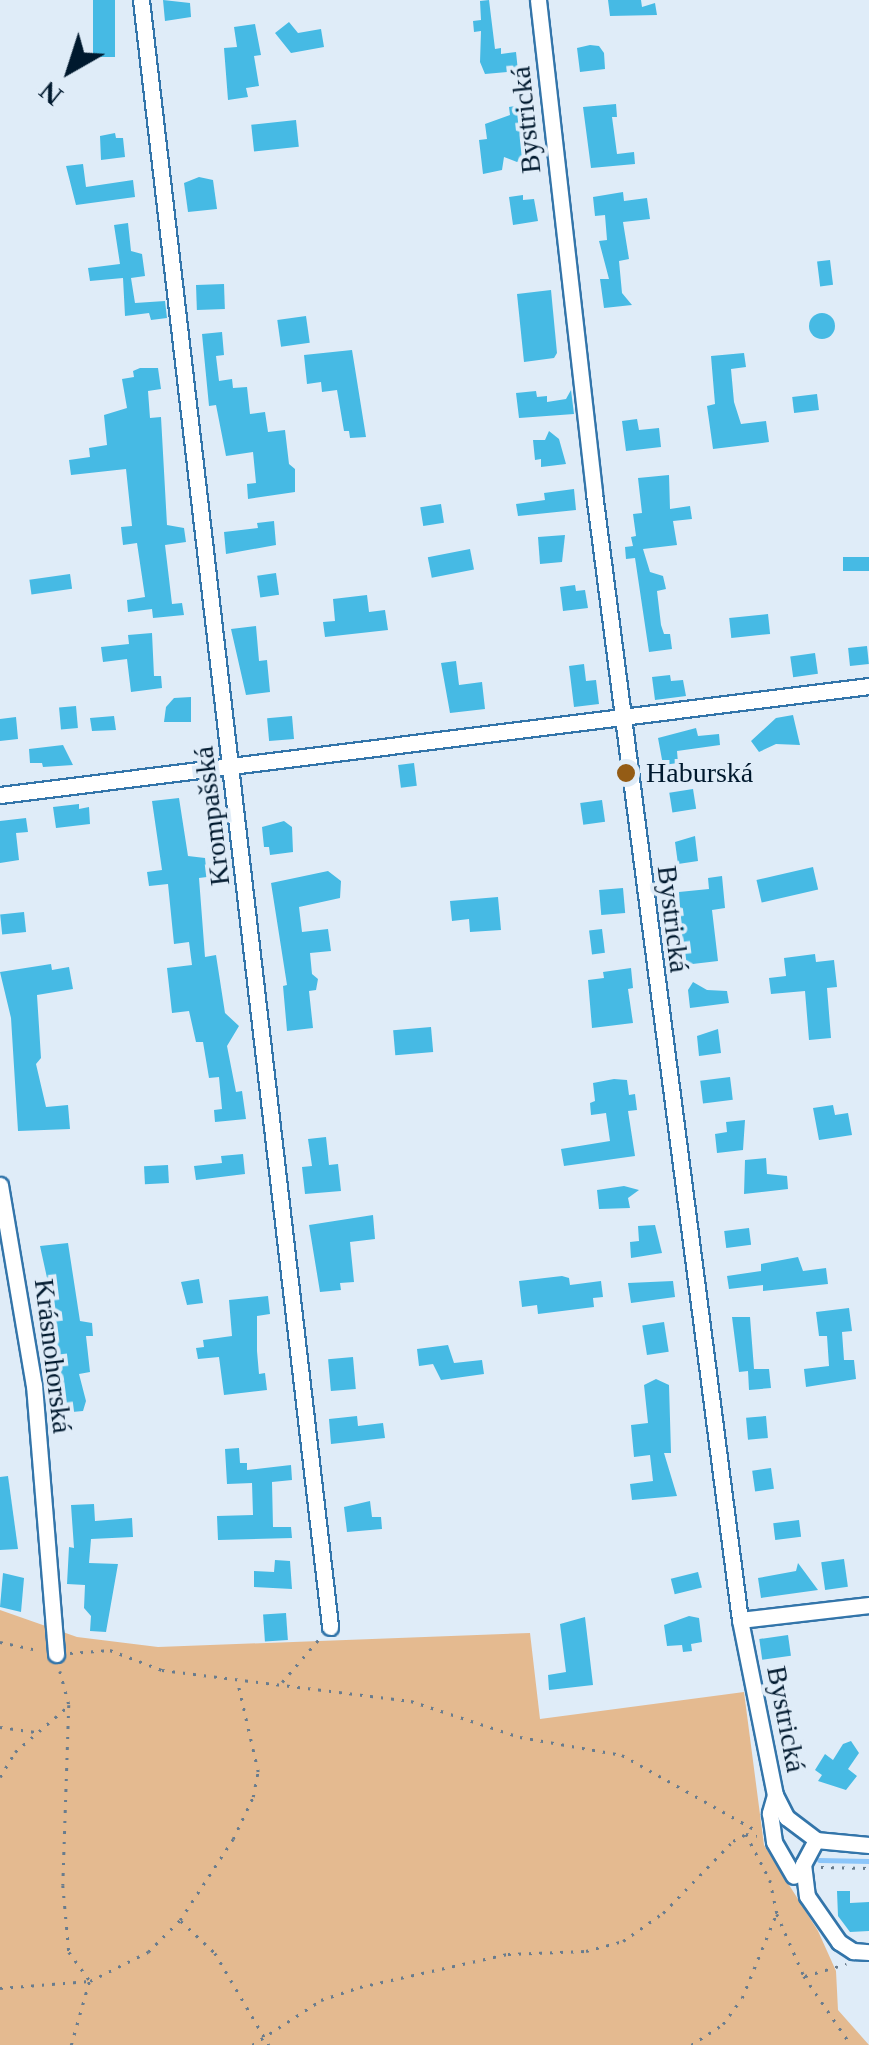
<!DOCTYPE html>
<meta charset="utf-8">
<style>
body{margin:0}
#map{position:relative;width:869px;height:2045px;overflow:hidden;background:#dfecf8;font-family:"Times New Roman",serif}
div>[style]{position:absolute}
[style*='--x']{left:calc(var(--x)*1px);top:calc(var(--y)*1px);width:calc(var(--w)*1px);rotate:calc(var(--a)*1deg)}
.green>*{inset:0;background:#e4ba90}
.stream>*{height:5px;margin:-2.5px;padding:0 2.5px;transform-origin:2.5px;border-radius:2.5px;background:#8bc5f9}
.building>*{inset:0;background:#46bae4;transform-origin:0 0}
.round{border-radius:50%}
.path>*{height:2.5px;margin-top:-1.25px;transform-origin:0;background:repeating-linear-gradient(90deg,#697c8d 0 2.5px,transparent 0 10.5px)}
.roads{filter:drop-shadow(2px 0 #3375aa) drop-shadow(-2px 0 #3375aa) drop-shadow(0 2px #3375aa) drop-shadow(0 -2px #3375aa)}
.minor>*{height:15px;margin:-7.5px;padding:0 7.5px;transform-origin:7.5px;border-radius:7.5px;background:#fff}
.dots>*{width:28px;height:28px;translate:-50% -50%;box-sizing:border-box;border:5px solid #dfecf8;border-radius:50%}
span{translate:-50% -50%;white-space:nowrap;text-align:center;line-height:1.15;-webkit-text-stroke:8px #dfecf8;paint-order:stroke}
.street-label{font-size:28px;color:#00192e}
.poi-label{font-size:28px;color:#00192e}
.left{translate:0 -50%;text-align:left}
.north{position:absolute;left:20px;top:20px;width:100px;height:100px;-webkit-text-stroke:8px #dfecf8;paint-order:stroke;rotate:219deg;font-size:28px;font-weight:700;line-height:40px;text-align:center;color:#00192e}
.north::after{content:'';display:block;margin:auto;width:35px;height:45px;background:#00192e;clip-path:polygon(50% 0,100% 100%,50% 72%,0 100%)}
</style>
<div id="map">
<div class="green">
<i style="clip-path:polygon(0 1610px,77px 1637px,158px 1647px,530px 1633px,540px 1719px,744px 1692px,764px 1845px,818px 1931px,836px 1971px,838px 2010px,869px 2045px,0 2045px)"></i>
</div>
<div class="stream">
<i style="--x:819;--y:1860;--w:50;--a:1.1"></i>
</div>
<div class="building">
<i style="left:93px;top:0;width:22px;height:57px"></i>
<i style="clip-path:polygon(163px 0,190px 3px,191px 17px,165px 21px)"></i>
<i style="clip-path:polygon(489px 0,495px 49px,501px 48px,501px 54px,516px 52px,518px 71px,485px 74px,480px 62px,481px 31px,474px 32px,473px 21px,481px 20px,480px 1px)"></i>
<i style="clip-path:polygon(608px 0,641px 0,642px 7px,655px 3px,657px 15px,610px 16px)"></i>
<i style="clip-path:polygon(289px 22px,298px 33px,321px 29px,324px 47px,291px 53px,275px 33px)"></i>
<i style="clip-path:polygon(255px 24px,261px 55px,254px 56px,259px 86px,246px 88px,248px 97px,228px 100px,224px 48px,237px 47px,234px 27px)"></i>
<i style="clip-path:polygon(590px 45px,599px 46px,604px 53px,605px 69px,580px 72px,577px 48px)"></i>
<i style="clip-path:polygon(527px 104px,529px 159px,517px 162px,504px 157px,502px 170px,483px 174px,479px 140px,487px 139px,485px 124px,510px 115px,509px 107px)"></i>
<i style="clip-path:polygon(616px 104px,617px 117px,612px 117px,617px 154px,634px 152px,635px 164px,591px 168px,583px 107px)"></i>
<i style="left:296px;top:120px;width:27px;height:45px;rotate:84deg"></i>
<i style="clip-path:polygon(115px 133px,116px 138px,123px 138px,125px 157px,101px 160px,100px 136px)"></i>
<i style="clip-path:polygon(83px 164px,86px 187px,133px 180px,135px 197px,76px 205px,66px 166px)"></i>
<i style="clip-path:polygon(199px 177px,213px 180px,217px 209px,188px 212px,184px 183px)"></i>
<i style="clip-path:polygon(623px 192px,624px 201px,647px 198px,650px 219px,623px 222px,629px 259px,619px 261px,622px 293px,632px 305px,604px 308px,600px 279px,609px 279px,599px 241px,607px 240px,605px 215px,595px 216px,593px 197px)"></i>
<i style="clip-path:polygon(523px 195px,523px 200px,534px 199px,538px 221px,513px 225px,509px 197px)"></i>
<i style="clip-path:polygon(128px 223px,131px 251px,142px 254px,145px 276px,131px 278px,135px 303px,165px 301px,167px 318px,151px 320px,149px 313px,125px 316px,123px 278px,90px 281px,88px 268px,120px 264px,114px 225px)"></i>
<i style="left:830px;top:260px;width:25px;height:13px;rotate:83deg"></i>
<i style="left:224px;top:284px;width:25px;height:28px;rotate:88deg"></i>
<i style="clip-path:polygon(551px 290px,557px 353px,554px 358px,524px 362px,517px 294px)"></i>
<i class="round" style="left:809px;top:313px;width:26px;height:26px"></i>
<i style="left:306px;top:316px;width:27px;height:29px;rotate:82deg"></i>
<i style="clip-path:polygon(222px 332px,224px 355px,216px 356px,219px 381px,232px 379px,233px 388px,247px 387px,250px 414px,265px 412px,268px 432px,285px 430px,289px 464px,295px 469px,295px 492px,248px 499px,247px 484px,256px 483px,253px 452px,226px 456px,216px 405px,209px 406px,202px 334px)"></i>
<i style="clip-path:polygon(352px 350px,366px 437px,350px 438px,349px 431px,344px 431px,337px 390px,322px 392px,321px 382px,307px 384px,304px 355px)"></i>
<i style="clip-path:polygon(744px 353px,746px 367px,731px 369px,734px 402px,741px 424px,766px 421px,769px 442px,713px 449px,707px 406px,715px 404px,711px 356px)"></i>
<i style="clip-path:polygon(140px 368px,158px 368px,161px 389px,148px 391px,150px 418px,161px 417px,167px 525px,184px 528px,186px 542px,165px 545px,172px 604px,182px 603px,184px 615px,153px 618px,152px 609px,128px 612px,127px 600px,145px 597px,137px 543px,123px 545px,121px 527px,132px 526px,126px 469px,71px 475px,69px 460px,90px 457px,89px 448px,107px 445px,104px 415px,127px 408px,122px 379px,134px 377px,133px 371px)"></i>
<i style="clip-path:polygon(571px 390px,574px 414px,519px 418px,516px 393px,536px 391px,537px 397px,547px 396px,547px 402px,566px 399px)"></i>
<i style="left:817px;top:394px;width:16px;height:25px;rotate:83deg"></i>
<i style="clip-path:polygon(637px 419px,639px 430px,659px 428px,661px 447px,626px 451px,622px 421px)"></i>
<i style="clip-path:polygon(549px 431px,559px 439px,566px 464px,541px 467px,541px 459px,535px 460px,533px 440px,545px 440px)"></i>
<i style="clip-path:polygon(669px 475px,670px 509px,690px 506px,692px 519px,673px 521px,677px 545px,643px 549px,650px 572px,663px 576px,666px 589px,657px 591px,661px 625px,664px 634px,670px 634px,672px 649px,649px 652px,635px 558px,626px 559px,625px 547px,633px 546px,631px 537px,636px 536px,633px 514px,642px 513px,638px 478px)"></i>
<i style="clip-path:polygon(574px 489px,576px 510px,518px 516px,516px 504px,545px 500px,544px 493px)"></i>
<i style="left:441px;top:504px;width:19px;height:21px;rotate:81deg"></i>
<i style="clip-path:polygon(274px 521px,276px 545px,226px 554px,224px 532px,258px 528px,257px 523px)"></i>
<i style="clip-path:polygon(565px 535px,562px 562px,540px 564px,538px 537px)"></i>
<i style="left:470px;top:549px;width:21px;height:43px;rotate:79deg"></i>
<i style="left:869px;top:557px;width:14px;height:26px;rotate:90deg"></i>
<i style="left:276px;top:573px;width:22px;height:19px;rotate:82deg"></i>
<i style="left:70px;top:574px;width:15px;height:41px;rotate:82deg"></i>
<i style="clip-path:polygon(575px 585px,576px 591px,585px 590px,588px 608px,563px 611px,560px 587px)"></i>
<i style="clip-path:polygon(367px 595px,369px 612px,385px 610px,388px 630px,325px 637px,323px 622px,335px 621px,333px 599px)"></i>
<i style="left:768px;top:614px;width:20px;height:39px;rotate:84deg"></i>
<i style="clip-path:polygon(256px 626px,259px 661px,267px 660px,270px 692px,246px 695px,231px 629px)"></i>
<i style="clip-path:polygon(152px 633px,154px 676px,161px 676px,162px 688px,131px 692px,127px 659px,103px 662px,101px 647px,129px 644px,128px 635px)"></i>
<i style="left:867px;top:646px;width:18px;height:19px;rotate:84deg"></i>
<i style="left:815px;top:653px;width:21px;height:25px;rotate:82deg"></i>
<i style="clip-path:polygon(456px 661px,459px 685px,482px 682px,485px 709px,450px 713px,441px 663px)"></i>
<i style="clip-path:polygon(584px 664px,586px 681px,596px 680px,599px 704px,574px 707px,569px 666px)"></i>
<i style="clip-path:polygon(670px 675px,671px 681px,683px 680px,686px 696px,655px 700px,652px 677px)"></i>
<i style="clip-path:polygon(191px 697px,191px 722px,164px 722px,166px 707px,174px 698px)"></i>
<i style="left:76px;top:706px;width:22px;height:17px;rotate:85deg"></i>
<i style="clip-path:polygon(793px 715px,800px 745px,776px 744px,759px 752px,751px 741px,776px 718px)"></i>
<i style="clip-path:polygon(114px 716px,116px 730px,92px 731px,90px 718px)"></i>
<i style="left:292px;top:716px;width:23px;height:25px;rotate:85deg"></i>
<i style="clip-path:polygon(16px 717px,18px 739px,0 741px,0 719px)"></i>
<i style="clip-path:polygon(696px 728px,698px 736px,719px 734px,720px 745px,677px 751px,678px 763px,663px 765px,658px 738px)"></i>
<i style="clip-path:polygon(63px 745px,73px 765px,43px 767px,42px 763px,30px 763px,29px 749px)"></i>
<i style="left:414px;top:763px;width:23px;height:16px;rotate:83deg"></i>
<i style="left:693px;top:789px;width:20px;height:24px;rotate:81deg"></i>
<i style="clip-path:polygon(179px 798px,188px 856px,205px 858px,207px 877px,199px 878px,205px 957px,216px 955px,225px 1013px,239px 1026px,227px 1046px,236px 1092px,242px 1091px,246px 1119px,215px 1122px,214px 1110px,222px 1109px,219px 1077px,209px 1078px,203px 1042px,196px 1042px,189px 1011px,172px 1013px,167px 968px,192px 965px,189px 942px,174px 944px,168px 884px,149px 886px,147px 872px,162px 870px,152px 801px)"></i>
<i style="left:602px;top:800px;width:22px;height:22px;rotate:82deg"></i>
<i style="clip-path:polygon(79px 804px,79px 809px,89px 807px,90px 824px,56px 828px,53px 807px)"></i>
<i style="clip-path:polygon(26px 818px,28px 832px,16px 833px,19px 860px,0 863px,0 821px)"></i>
<i style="clip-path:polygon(284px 821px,292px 827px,293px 852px,270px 855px,269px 847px,264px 847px,262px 827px)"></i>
<i style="clip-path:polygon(695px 836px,698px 861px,678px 864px,675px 842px)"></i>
<i style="left:813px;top:867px;width:23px;height:58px;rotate:77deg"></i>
<i style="clip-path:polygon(328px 871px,341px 881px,340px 898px,299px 907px,302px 932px,328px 929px,331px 951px,310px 953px,312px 974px,318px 979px,316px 990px,309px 991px,313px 1028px,287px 1031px,283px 986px,287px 985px,271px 883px)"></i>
<i style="clip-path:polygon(722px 876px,725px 908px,712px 910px,718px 961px,684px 965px,679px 892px,709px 889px,708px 878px)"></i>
<i style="left:623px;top:888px;width:25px;height:24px;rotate:85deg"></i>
<i style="clip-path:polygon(498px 897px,501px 930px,470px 932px,469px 919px,452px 921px,450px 901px)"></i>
<i style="left:24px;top:912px;width:20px;height:24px;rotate:84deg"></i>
<i style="left:602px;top:929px;width:24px;height:13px;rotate:83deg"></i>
<i style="clip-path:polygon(815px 954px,816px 962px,834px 960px,837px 987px,827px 988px,831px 1038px,809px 1040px,805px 991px,771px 994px,769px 978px,786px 976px,784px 958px)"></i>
<i style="clip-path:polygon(51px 964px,52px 970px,69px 967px,73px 989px,37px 995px,41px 1058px,36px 1064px,46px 1107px,68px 1105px,70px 1129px,18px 1131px,11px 1018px,0 972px)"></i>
<i style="clip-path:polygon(631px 968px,633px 988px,628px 989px,633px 1023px,592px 1028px,588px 980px,604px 978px,603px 972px)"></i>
<i style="clip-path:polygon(693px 982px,707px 990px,727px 991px,729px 1003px,690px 1008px,688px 990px)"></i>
<i style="left:431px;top:1027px;width:25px;height:38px;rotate:85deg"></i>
<i style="clip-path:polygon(718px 1029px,721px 1053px,699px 1056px,697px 1036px)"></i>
<i style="left:730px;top:1077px;width:23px;height:30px;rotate:83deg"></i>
<i style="clip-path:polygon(614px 1079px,627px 1080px,629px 1095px,635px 1094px,637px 1110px,628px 1111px,635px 1156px,564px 1166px,561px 1149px,610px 1141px,606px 1113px,591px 1115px,590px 1103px,595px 1101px,593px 1083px)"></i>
<i style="clip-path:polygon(833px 1105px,835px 1115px,848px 1113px,852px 1135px,819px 1140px,813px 1108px)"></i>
<i style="clip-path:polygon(745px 1120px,743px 1150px,717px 1153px,715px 1134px,727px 1132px,726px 1122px)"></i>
<i style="clip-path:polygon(326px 1137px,329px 1165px,338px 1164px,341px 1191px,305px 1194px,302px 1167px,312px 1166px,308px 1139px)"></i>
<i style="clip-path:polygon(243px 1154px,245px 1174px,196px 1180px,194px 1166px,222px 1163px,221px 1156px)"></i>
<i style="clip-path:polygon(766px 1158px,767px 1174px,787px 1176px,788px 1189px,744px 1194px,745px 1160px)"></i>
<i style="left:168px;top:1165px;width:18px;height:24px;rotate:87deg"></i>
<i style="clip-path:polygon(624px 1186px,639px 1190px,628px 1198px,630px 1208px,599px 1209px,597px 1190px)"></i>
<i style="clip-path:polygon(373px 1215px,375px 1239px,350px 1242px,354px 1282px,340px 1283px,341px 1290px,320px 1292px,309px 1225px)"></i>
<i style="clip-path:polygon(655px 1225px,662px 1253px,631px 1258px,630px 1242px,639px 1241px,638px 1226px)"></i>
<i style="left:749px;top:1228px;width:17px;height:25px;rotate:83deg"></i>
<i style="clip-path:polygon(68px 1243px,80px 1321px,92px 1323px,93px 1336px,86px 1336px,90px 1372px,79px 1374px,86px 1401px,83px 1411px,61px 1413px,53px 1305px,40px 1246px)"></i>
<i style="clip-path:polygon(798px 1257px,803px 1271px,826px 1268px,828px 1284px,763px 1291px,763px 1285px,729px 1289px,727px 1276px,761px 1271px,761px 1264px)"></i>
<i style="clip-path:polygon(562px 1276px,569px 1278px,570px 1285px,601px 1281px,603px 1297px,593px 1298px,594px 1307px,538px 1314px,537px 1305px,522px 1307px,519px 1281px)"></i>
<i style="clip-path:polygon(199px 1279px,203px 1303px,187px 1305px,181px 1282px)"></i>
<i style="clip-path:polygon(673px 1281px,675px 1297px,631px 1303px,628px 1283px)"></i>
<i style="clip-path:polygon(268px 1296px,270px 1314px,257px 1316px,257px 1351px,259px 1374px,265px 1373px,267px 1390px,224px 1395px,219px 1357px,198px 1359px,196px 1348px,204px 1347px,203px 1340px,232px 1336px,229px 1300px)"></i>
<i style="clip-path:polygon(849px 1308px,852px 1331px,842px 1332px,844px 1360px,854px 1360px,856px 1379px,806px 1387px,804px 1369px,829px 1366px,827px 1336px,819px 1336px,816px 1312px)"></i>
<i style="clip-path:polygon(732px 1317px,750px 1317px,754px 1369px,769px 1369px,771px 1388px,749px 1390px,748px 1371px,739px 1372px)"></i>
<i style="left:664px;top:1322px;width:30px;height:22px;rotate:81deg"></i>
<i style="clip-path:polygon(448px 1345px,454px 1363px,482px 1360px,484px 1374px,441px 1380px,433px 1364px,419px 1366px,417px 1349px)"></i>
<i style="left:353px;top:1357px;width:32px;height:25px;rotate:85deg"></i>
<i style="clip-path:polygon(656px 1379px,669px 1385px,671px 1453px,664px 1453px,677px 1496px,632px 1500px,630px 1484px,653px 1481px,650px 1455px,634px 1457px,631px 1425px,648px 1423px,644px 1385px)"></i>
<i style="clip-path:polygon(357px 1416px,358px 1426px,383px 1423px,385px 1438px,331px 1444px,329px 1419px)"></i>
<i style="left:766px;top:1416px;width:22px;height:20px;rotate:85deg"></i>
<i style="clip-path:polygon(239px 1448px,240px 1463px,247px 1463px,247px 1470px,291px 1465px,292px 1480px,272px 1482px,273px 1527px,291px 1527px,292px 1538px,218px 1540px,217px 1516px,253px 1515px,252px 1483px,227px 1484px,225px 1449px)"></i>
<i style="left:771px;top:1468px;width:21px;height:19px;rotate:82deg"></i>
<i style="clip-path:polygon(8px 1476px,18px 1549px,0 1550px,0 1477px)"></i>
<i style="clip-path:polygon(370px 1501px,372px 1517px,381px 1517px,382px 1529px,347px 1532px,344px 1507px)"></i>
<i style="clip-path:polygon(94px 1504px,95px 1521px,132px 1518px,133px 1537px,91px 1539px,89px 1563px,118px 1564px,106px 1632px,90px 1631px,91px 1616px,84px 1608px,85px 1585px,67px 1584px,69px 1547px,74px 1548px,71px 1505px)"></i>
<i style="left:799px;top:1520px;width:17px;height:26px;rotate:83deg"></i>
<i style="left:844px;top:1559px;width:28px;height:23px;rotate:82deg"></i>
<i style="clip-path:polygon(275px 1560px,290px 1561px,292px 1589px,254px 1587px,254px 1571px,274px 1572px)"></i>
<i style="clip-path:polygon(798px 1563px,818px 1590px,761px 1598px,758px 1578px,796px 1571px)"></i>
<i style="left:698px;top:1572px;width:16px;height:28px;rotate:76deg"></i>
<i style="clip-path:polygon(3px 1573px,24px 1578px,21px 1612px,0 1607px)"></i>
<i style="left:286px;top:1613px;width:27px;height:23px;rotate:86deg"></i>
<i style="clip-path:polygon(689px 1616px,699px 1618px,702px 1642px,691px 1644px,692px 1651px,683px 1652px,682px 1645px,667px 1646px,664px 1625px)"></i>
<i style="clip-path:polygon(585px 1617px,593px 1685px,549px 1690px,548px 1675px,566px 1672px,560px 1624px)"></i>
<i style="left:788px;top:1635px;width:21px;height:29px;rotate:82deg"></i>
<i style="clip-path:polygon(851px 1741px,859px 1753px,848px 1769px,857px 1776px,846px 1790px,818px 1781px,822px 1775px,815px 1770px,825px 1754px,833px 1760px,843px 1744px)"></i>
<i style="clip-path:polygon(837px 1891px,850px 1891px,850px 1903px,869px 1902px,869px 1931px,850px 1932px,838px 1916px)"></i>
</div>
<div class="path">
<i style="--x:0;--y:1642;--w:39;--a:12"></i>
<i style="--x:70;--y:1653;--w:40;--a:-4.3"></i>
<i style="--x:110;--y:1650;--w:56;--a:21"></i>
<i style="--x:162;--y:1670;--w:251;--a:7.1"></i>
<i style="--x:411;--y:1701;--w:115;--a:18.3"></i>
<i style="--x:520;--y:1737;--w:104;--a:10"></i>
<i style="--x:622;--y:1755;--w:151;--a:29.3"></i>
<i style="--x:60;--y:1671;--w:35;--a:75"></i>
<i style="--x:69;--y:1705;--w:180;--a:91.9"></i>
<i style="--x:63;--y:1885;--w:67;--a:84.9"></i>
<i style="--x:69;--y:1952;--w:34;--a:54"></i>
<i style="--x:282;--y:1682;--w:57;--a:-49.3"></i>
<i style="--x:0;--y:1727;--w:36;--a:8"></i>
<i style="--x:0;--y:1777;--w:29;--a:-59"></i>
<i style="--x:15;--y:1752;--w:69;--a:-40.9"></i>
<i style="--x:746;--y:1834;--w:52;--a:62.4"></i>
<i style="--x:770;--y:1880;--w:35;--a:78"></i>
<i style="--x:777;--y:1914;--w:68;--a:66.5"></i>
<i style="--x:804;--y:1976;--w:83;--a:55.7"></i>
<i style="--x:821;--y:1867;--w:48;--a:1.2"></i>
<i style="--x:181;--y:1921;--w:47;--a:43.3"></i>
<i style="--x:215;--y:1953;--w:107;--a:59.6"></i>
<i style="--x:805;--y:1976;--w:43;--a:-16.3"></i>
<i style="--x:0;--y:1988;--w:90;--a:-4.4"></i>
<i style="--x:90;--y:1981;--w:65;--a:-26.6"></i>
<i style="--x:148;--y:1952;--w:45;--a:-45"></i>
<i style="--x:180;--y:1920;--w:97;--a:-56.8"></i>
<i style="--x:233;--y:1839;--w:47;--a:-64.5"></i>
<i style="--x:253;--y:1797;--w:25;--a:-79"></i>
<i style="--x:258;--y:1772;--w:94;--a:-102.9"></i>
<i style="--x:71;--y:2045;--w:66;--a:-74.1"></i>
<i style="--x:252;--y:2045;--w:82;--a:-33.1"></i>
<i style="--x:321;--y:2000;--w:41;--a:-18.4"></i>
<i style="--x:360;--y:1987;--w:152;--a:-12.6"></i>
<i style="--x:508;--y:1954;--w:78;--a:-2.2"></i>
<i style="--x:586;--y:1951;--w:38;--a:-15"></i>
<i style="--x:623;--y:1941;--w:49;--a:-35"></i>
<i style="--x:663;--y:1913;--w:100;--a:-45.8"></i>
<i style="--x:733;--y:1841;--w:15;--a:-28"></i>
<i style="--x:746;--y:1834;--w:11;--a:10"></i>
<i style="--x:691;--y:2045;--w:38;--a:-33"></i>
<i style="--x:723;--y:2024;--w:32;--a:-54"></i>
<i style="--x:742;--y:1998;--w:87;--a:-67.8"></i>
</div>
<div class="roads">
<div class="minor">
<i style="--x:141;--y:0;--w:1638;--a:83.37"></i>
<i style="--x:538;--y:0;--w:496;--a:83.5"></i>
<i style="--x:594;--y:493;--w:1136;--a:82.62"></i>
<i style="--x:740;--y:1620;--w:178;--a:78.7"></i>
<i style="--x:775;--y:1795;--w:25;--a:63"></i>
<i style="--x:786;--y:1817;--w:38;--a:37"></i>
<i style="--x:816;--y:1840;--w:53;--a:5.4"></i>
<i style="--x:0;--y:795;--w:876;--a:-7.15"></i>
<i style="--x:0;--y:1185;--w:203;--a:80.4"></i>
<i style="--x:34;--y:1385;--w:270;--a:85.3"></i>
<i style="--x:740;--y:1620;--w:130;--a:-6.6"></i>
<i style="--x:775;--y:1795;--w:19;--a:106"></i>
<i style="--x:770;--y:1813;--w:29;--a:82"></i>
<i style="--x:774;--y:1842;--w:39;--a:60"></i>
<i style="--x:816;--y:1840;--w:27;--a:118"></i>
<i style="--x:803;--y:1864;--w:32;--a:83"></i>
<i style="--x:807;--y:1896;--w:56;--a:55.2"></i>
<i style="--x:839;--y:1942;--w:17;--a:33"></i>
<i style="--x:853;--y:1951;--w:16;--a:4"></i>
</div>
</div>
<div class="dots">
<i style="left:626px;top:773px;background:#945c15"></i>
</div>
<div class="street-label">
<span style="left:526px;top:120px;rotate:-96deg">Bystrická</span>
<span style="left:212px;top:816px;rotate:-97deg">Krompašská</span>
<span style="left:673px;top:919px;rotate:83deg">Bystrická</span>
<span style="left:53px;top:1356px;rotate:83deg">Krásnohorská</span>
<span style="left:786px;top:1719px;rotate:79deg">Bystrická</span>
</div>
<div class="poi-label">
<span class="left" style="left:646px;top:773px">Haburská</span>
</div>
<div class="north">N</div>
</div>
